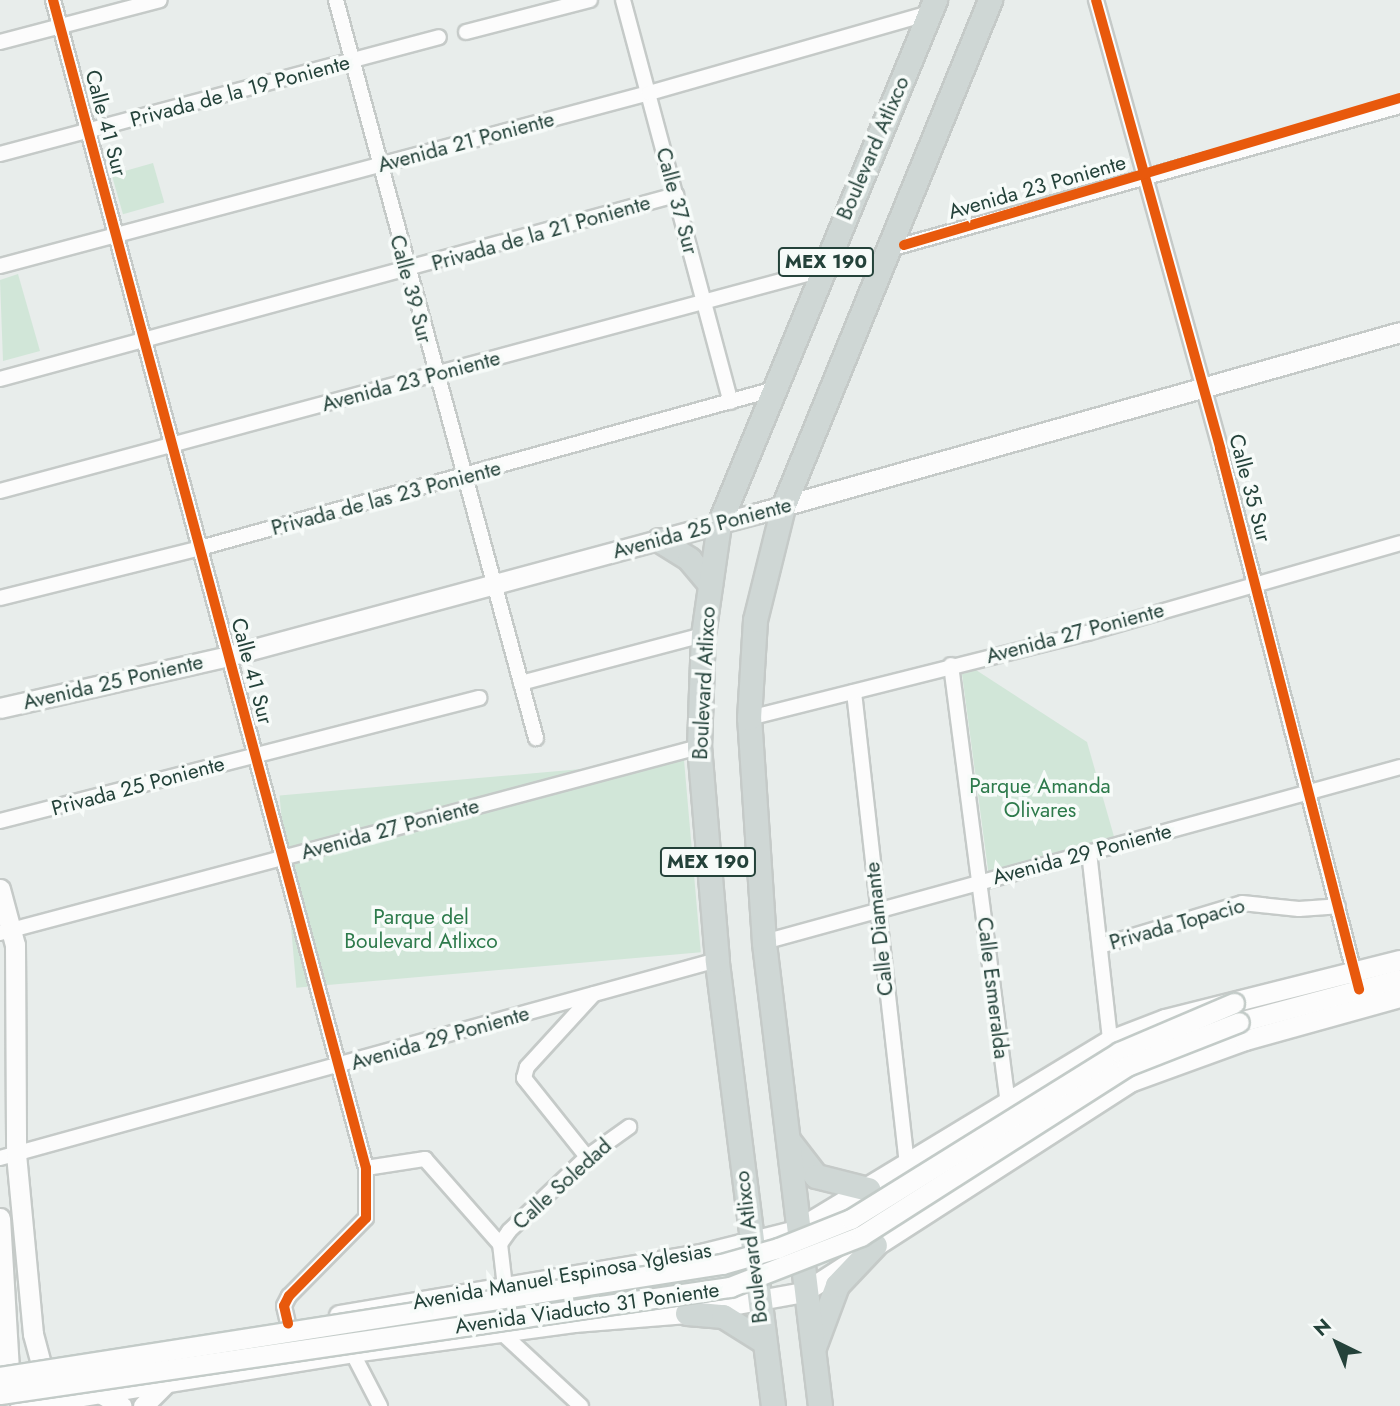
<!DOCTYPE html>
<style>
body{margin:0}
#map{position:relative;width:1400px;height:1406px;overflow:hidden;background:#e8edeb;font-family:Jost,sans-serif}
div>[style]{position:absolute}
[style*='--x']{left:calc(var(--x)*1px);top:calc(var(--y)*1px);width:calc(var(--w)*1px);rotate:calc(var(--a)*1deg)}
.green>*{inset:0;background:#d1e6d8;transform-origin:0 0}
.roads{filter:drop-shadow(2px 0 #c5cac8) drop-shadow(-2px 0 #c5cac8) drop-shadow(0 2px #c5cac8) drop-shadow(0 -2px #c5cac8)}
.minor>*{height:14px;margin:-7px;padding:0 7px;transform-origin:7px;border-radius:7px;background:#fcfcfc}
.secondary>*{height:19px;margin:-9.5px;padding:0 9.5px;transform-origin:9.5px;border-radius:9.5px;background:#fcfcfc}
.primary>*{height:23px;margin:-11.5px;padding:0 11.5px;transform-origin:11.5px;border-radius:11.5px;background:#cfd7d5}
.bridges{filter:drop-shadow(2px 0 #c3cbc8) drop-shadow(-2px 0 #c3cbc8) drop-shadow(0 2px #c3cbc8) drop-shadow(0 -2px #c3cbc8)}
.secondary-bridge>*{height:19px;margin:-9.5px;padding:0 9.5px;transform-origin:9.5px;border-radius:9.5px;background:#fcfcfc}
.cycleway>*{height:10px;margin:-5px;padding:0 5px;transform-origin:5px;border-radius:5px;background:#e8590c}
span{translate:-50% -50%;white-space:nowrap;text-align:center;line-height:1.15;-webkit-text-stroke:7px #f7fbf9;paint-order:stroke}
.shield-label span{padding:2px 5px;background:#f7fbf9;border:2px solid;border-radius:5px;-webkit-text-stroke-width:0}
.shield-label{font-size:19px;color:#24423a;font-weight:700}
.street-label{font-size:21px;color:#24423a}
.park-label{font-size:21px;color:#2d7a4b}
.north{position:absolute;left:1302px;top:1308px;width:70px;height:70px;-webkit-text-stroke:5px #f7fbf9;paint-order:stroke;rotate:317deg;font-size:19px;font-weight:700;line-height:28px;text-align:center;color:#24423a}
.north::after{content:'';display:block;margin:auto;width:24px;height:32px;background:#24423a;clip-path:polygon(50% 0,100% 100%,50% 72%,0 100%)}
</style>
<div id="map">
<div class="green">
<i style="left:153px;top:163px;width:41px;height:43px;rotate:74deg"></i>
<i style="clip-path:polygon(18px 274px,40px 351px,3px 361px,0 280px)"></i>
<i style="clip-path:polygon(976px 670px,1087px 742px,1115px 840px,989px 877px,962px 674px)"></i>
<i style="left:684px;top:760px;width:193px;height:406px;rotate:85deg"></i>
</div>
<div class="roads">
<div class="minor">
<i style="--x:53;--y:0;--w:1209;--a:75"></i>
<i style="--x:366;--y:1168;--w:50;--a:90"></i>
<i style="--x:366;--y:1218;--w:110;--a:134.6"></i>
<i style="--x:289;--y:1296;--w:11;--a:117"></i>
<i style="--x:284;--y:1306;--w:18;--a:77"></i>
<i style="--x:336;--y:0;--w:765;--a:74.84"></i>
<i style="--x:623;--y:0;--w:416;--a:75"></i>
<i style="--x:1096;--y:0;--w:465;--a:74.5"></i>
<i style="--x:1220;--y:448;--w:549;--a:75.66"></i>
<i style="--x:466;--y:32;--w:128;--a:-14.5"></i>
<i style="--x:0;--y:42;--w:165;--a:-14.7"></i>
<i style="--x:0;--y:154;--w:454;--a:-14.9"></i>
<i style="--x:886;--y:250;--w:534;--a:-15.65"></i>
<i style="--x:0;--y:266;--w:672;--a:-14.93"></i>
<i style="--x:649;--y:93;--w:292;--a:-15.9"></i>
<i style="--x:0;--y:379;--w:701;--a:-15.23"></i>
<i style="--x:0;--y:491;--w:851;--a:-15.05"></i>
<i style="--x:0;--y:598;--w:206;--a:-14"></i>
<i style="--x:200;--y:548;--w:592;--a:-15.47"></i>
<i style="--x:951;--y:665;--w:442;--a:82.6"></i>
<i style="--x:521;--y:683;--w:188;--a:-14.8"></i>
<i style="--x:854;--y:692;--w:477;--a:83.6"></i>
<i style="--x:749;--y:718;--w:349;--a:-14.1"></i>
<i style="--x:1087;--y:633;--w:326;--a:-16"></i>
<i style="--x:0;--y:821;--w:495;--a:-14.4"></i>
<i style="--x:1089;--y:852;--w:189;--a:83.6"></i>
<i style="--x:0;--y:933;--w:723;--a:-14.9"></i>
<i style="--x:764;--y:942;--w:660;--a:-15.38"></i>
<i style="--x:1100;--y:946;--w:148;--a:-16.8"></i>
<i style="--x:1242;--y:903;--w:57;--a:6"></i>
<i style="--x:1299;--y:909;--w:39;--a:-4"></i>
<i style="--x:587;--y:1157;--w:101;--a:-128.6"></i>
<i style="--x:524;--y:1078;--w:11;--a:-75"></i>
<i style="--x:527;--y:1067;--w:99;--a:-47.5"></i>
<i style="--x:0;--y:1158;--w:744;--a:-15.44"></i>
<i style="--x:366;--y:1168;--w:60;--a:-8.7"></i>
<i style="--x:425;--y:1159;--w:113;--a:48.6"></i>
<i style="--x:505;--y:1287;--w:43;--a:-96.6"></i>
<i style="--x:500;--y:1244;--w:16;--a:-55"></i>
<i style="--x:509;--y:1231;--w:108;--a:-43.5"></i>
<i style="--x:587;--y:1157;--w:52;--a:-35.5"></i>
<i style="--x:501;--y:1332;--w:109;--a:42.8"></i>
<i style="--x:352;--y:1352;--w:61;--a:62.6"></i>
</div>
<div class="secondary">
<i style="--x:0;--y:708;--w:234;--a:-12.8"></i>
<i style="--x:228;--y:656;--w:549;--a:-15.1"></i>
<i style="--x:758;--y:513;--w:667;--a:-15.74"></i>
<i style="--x:0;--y:889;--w:58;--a:75"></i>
<i style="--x:15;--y:945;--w:209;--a:89.7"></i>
<i style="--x:16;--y:1154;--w:181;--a:84.6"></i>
<i style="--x:33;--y:1334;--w:34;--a:75"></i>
<i style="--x:1239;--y:1022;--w:167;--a:-15"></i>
<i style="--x:0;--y:1218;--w:153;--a:86.6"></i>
<i style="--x:9;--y:1371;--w:21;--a:25"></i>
<i style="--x:339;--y:1315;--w:371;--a:-9.6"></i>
<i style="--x:705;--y:1253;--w:94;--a:-14.2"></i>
<i style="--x:796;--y:1230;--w:367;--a:-31.2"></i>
<i style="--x:1110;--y:1040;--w:59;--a:-20.9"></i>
<i style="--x:1165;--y:1019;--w:242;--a:-14.1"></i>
<i style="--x:95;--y:1390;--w:31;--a:31"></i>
<i style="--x:20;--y:1406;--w:336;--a:-9.2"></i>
<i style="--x:352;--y:1352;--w:224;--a:-7.7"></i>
<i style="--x:574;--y:1322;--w:113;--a:-4.6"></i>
<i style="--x:687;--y:1313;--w:119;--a:-10.2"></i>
<i style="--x:804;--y:1292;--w:390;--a:-32.8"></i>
<i style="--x:1132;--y:1081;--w:120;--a:-19.9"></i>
<i style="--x:1245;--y:1040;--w:161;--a:-15.5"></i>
<i style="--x:143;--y:1406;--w:31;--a:-45"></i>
</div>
<div class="primary">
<i style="--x:659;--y:540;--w:36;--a:32"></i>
<i style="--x:689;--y:559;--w:33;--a:50"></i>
<i style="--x:789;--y:1141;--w:44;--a:52.4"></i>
<i style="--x:816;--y:1176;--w:54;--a:14"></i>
<i style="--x:687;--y:1313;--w:36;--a:5"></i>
<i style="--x:723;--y:1316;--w:47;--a:32"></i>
<i style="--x:814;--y:1347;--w:66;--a:-69.6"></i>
<i style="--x:837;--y:1285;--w:55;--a:-46.5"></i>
<i style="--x:773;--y:1406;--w:450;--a:-97.2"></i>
<i style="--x:717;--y:960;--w:214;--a:-94.8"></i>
<i style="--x:699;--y:747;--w:112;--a:-88"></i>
<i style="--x:703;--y:635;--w:112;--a:-81.8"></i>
<i style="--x:719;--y:524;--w:567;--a:-67.6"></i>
<i style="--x:820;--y:1406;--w:467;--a:-96.9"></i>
<i style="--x:764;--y:942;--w:225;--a:-93.8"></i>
<i style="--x:749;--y:718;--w:98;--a:-86.5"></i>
<i style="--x:755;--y:620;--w:116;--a:-76.1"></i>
<i style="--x:783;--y:507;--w:548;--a:-67.79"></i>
</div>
</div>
<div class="bridges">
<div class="secondary-bridge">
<i style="--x:0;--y:1377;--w:731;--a:-8.9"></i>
<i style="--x:722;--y:1264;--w:58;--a:-15.9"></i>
<i style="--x:778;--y:1248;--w:79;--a:-21.7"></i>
<i style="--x:851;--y:1219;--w:316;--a:-31.9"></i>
<i style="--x:1119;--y:1052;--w:125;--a:-23.1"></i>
<i style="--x:0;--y:1394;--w:738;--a:-8.34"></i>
<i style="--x:730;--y:1287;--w:141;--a:-21.3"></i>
<i style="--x:861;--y:1236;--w:316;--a:-32.6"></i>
<i style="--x:1127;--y:1066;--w:120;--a:-21.4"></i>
</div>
</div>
<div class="cycleway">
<i style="--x:53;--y:0;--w:1209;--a:75"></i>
<i style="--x:366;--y:1168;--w:50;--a:90"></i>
<i style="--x:366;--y:1218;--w:110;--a:134.6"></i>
<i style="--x:289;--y:1296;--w:11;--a:117"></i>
<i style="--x:284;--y:1306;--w:18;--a:77"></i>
<i style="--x:1096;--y:0;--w:465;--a:74.5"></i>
<i style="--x:1220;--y:448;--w:559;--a:75.59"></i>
<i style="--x:904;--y:245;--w:517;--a:-16.51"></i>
</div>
<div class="shield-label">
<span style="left:826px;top:262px">MEX 190</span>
<span style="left:708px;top:862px">MEX 190</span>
</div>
<div class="street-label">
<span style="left:240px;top:91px;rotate:-15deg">Privada de la 19 Poniente</span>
<span style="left:106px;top:123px;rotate:75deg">Calle 41 Sur</span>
<span style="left:466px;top:142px;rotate:-15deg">Avenida 21 Poniente</span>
<span style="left:873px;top:148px;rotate:-67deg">Boulevard Atlixco</span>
<span style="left:1037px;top:187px;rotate:-16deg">Avenida 23 Poniente</span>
<span style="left:677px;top:201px;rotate:75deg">Calle 37 Sur</span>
<span style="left:541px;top:233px;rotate:-16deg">Privada de la 21 Poniente</span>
<span style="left:411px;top:289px;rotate:75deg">Calle 39 Sur</span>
<span style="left:411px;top:381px;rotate:-15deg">Avenida 23 Poniente</span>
<span style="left:1250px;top:488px;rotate:75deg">Calle 35 Sur</span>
<span style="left:386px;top:498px;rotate:-15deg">Privada de las 23 Poniente</span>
<span style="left:702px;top:528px;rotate:-15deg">Avenida 25 Poniente</span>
<span style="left:1075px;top:633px;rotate:-15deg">Avenida 27 Poniente</span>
<span style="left:252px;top:671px;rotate:75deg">Calle 41 Sur</span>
<span style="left:113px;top:682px;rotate:-13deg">Avenida 25 Poniente</span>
<span style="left:704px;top:683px;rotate:-87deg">Boulevard Atlixco</span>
<span style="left:138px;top:786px;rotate:-15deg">Privada 25 Poniente</span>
<span style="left:390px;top:829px;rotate:-15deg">Avenida 27 Poniente</span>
<span style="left:1082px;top:854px;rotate:-15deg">Avenida 29 Poniente</span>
<span style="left:1177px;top:924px;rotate:-16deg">Privada Topacio</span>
<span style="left:879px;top:929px;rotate:-96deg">Calle Diamante</span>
<span style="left:993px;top:988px;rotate:83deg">Calle Esmeralda</span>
<span style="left:440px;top:1038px;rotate:-16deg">Avenida 29 Poniente</span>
<span style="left:562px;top:1184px;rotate:-42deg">Calle Soledad</span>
<span style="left:751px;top:1247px;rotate:-97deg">Boulevard Atlixco</span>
<span style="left:562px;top:1276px;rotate:-10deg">Avenida Manuel Espinosa Yglesias</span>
<span style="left:587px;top:1308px;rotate:-8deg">Avenida Viaducto 31 Poniente</span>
</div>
<div class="park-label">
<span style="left:1040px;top:798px">Parque Amanda<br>Olivares</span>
<span style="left:421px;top:929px">Parque del<br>Boulevard Atlixco</span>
</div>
<div class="north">N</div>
</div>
